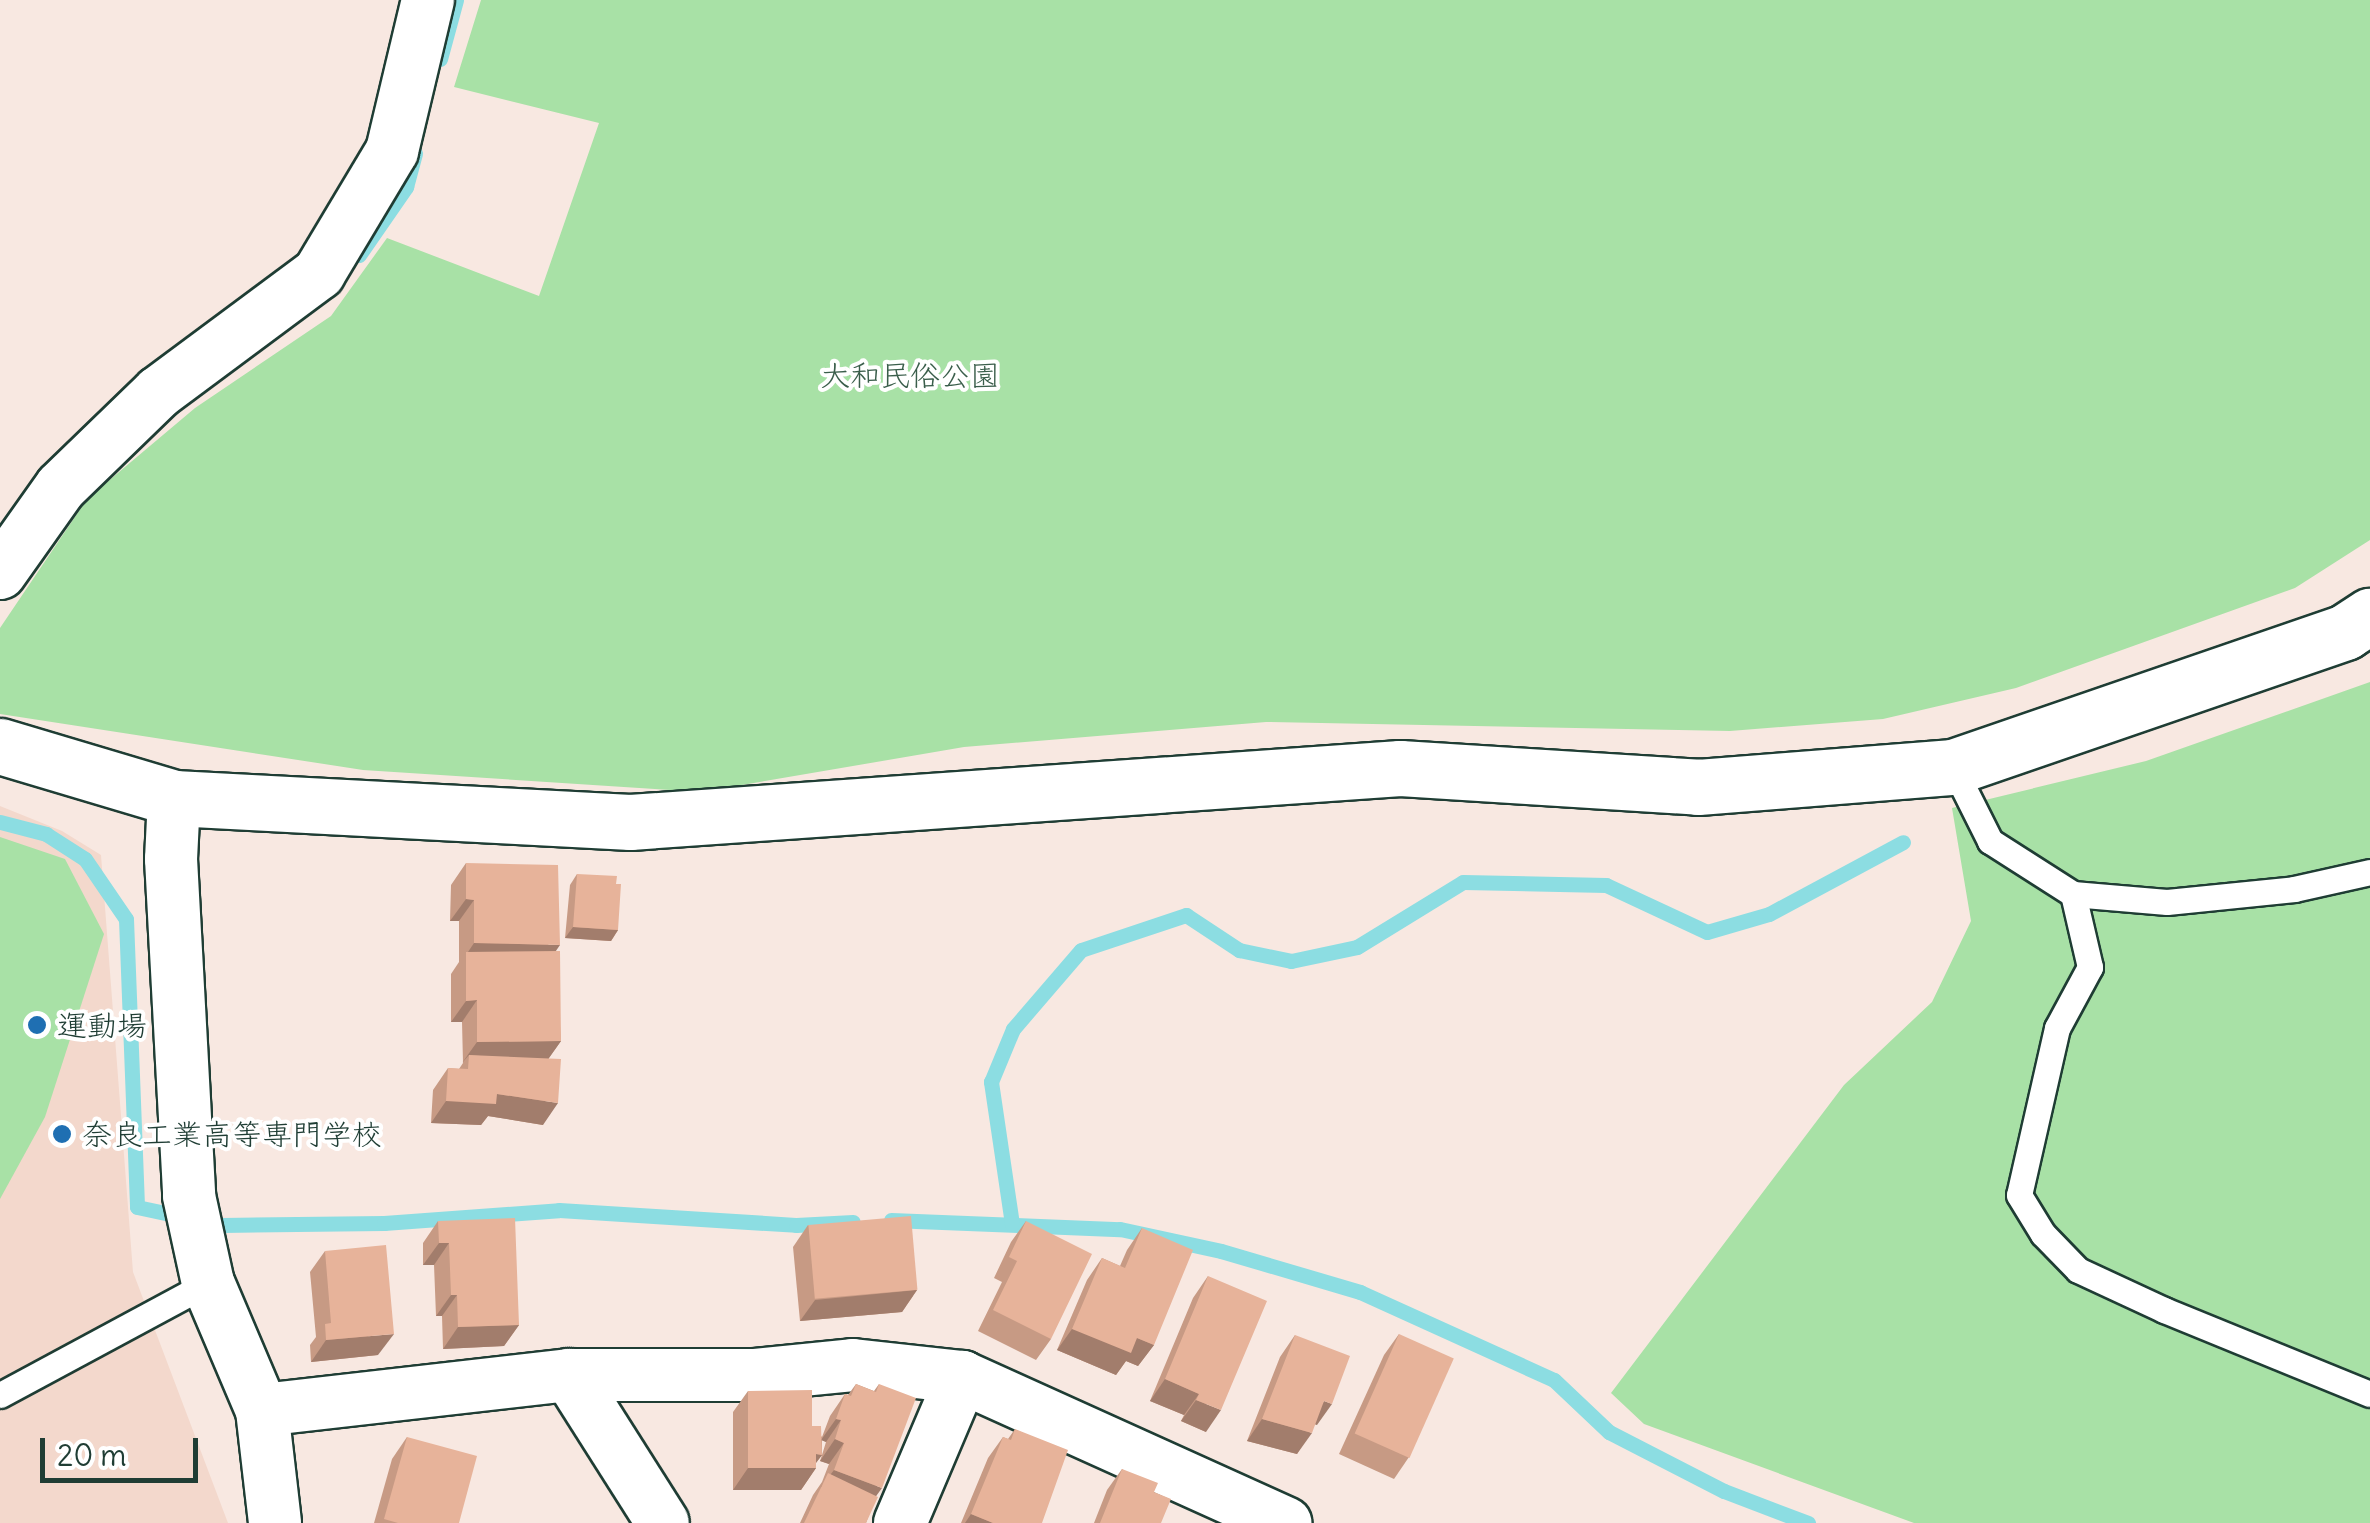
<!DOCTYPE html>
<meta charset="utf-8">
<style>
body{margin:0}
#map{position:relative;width:2370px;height:1523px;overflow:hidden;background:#f8e8e1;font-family:Delius,"Klee One",sans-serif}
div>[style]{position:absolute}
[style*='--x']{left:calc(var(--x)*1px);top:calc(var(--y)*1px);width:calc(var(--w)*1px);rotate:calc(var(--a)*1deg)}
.built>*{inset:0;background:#f3d8cc}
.green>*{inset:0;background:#a8e1a6}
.stream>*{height:15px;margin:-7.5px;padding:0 7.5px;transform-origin:7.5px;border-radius:7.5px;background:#8cdde2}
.roads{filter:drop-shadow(2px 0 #1f3d34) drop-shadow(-2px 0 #1f3d34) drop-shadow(0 2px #1f3d34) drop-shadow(0 -2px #1f3d34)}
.service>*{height:25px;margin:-12.5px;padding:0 12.5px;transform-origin:12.5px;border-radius:12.5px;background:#fff}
.minor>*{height:52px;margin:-26px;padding:0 26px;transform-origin:26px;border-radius:26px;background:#fff}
.tertiary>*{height:55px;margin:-27.5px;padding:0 27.5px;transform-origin:27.5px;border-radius:27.5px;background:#fff}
.wall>*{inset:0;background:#c79a84}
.shaded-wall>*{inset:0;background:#a27d6c}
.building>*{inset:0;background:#e7b39a;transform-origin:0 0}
.dots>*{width:28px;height:28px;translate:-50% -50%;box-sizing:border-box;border:5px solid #fff;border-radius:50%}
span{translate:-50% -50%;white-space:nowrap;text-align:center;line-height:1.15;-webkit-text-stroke:8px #fff;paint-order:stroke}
.park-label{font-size:30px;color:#3a5e4b}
.poi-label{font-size:30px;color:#1f3d34}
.left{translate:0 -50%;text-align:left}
.scale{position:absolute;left:40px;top:1438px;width:158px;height:45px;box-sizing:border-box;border:5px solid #1f3d34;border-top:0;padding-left:12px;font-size:30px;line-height:35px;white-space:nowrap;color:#1f3d34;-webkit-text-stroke:8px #fff;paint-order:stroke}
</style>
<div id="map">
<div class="built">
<i style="clip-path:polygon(0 806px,62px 831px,101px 855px,133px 1272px,228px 1523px,0 1523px)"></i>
</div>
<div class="green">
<i style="clip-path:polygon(481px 0,2370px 0,2370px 540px,2295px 588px,2016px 688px,1883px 719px,1730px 731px,1266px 722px,964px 747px,701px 792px,363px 770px,0 714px,0 628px,87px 499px,195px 408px,331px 316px,387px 238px,539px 296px,599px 123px,454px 87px)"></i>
<i style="clip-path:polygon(2370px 682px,2370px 1523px,1914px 1523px,1644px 1424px,1611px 1393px,1844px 1085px,1932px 1002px,1971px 921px,1952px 808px,2146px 761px)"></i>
<i style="clip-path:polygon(0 837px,65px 859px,104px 934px,45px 1117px,0 1199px)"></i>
</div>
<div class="stream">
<i style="--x:440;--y:59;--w:61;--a:-74.8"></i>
<i style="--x:359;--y:255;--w:83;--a:-55.3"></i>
<i style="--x:406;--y:187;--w:35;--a:-75"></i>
<i style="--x:0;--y:822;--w:48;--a:14.6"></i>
<i style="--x:46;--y:834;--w:46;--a:32.7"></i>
<i style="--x:85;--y:859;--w:73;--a:55.7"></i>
<i style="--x:126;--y:919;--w:288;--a:87.8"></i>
<i style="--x:137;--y:1207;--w:87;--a:12"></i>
<i style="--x:222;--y:1225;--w:162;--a:-0.7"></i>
<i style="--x:384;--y:1223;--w:175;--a:-4.2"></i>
<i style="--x:559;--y:1210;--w:237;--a:3.6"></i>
<i style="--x:796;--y:1225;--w:57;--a:-3"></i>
<i style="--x:891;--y:1220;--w:229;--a:2.3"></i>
<i style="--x:1120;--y:1229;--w:103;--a:12.3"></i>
<i style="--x:1221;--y:1251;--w:145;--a:16.4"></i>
<i style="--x:1360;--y:1292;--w:213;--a:24.4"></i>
<i style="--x:1554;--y:1380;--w:76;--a:43.4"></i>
<i style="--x:1609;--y:1432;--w:129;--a:27.2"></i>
<i style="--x:1724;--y:1491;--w:90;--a:20.9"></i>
<i style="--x:1012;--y:1224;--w:144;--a:-98.4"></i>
<i style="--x:991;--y:1082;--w:57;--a:-67.5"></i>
<i style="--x:1013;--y:1029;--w:104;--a:-49.3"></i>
<i style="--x:1081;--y:950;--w:111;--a:-18.4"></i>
<i style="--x:1186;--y:915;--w:64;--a:33.4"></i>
<i style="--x:1239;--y:950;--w:53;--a:11.9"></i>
<i style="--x:1291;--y:961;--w:67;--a:-12"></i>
<i style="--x:1357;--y:947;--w:124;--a:-31.5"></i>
<i style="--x:1463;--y:882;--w:143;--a:1.2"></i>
<i style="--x:1606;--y:885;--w:111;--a:25"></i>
<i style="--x:1707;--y:932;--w:65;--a:-16.2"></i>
<i style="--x:1769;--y:914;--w:152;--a:-28.2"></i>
</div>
<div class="roads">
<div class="service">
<i style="--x:1953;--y:767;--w:83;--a:63.4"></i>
<i style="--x:1990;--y:841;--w:98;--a:32.6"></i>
<i style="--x:2073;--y:894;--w:94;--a:4.9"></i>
<i style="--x:2167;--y:902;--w:128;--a:-5.8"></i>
<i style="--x:2294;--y:889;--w:78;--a:-12.6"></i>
<i style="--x:2073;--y:894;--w:75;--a:76.9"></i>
<i style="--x:2090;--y:967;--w:69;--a:118.4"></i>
<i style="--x:2057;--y:1028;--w:171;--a:102.8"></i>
<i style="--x:2019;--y:1195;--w:46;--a:58.4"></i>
<i style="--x:2043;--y:1234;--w:50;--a:45.8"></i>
<i style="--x:2078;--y:1270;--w:95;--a:24.9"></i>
<i style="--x:2164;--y:1310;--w:222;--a:22.2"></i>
<i style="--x:0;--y:1395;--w:236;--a:-28.3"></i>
</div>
<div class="minor">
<i style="--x:0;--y:573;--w:105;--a:-54.7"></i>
<i style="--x:61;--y:487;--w:136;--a:-44.1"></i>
<i style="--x:159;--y:392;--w:199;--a:-36.6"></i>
<i style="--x:319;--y:273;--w:142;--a:-59.1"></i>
<i style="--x:392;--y:151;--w:155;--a:-76.6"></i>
<i style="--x:174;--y:798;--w:61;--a:92.8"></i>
<i style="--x:171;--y:859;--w:337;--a:86.9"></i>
<i style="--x:189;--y:1196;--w:89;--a:77.7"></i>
<i style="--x:208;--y:1283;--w:138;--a:67"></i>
<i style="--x:262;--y:1410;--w:114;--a:83.4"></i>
<i style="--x:569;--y:1375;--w:175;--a:57.6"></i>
<i style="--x:262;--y:1410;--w:309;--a:-6.5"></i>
<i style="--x:569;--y:1375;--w:184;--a:0"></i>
<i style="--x:753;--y:1375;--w:100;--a:-5.7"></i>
<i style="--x:853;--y:1365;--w:110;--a:6.3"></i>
<i style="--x:962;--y:1377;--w:355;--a:24.3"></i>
<i style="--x:900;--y:1523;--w:159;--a:-67"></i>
</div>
<div class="tertiary">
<i style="--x:0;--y:746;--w:182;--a:16.6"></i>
<i style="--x:174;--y:798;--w:457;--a:3"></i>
<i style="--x:630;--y:822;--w:772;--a:-4.01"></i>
<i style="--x:1400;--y:768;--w:299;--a:3.6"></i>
<i style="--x:1698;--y:787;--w:256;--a:-4.5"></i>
<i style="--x:1953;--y:767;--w:415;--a:-19"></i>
<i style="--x:2345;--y:632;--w:30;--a:-33"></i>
</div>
</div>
<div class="wall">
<i style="clip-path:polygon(466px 863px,555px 951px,561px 1041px,549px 1058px,543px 1125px,488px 1116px,481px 1125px,431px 1123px,433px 1090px,448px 1068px,459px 1069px,463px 1063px,462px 1022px,451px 1022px,451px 974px,459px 962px,459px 921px,450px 921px,451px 885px)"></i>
<i style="clip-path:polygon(577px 874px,618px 930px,611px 941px,565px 938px,570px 885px)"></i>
<i style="clip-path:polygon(438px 1221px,519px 1325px,504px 1346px,443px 1349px,442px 1316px,436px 1316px,434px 1265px,423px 1265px,423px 1243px)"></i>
<i style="clip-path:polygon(1026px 1221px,1051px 1339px,1036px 1360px,978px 1331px,1002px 1282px,994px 1278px,1011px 1242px)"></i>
<i style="clip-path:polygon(808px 1225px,917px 1290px,902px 1312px,800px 1321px,793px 1247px)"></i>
<i style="clip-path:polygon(1142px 1228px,1154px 1345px,1138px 1366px,1126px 1361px,1116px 1375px,1057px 1350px,1087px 1280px,1102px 1258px,1120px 1266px,1127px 1250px)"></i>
<i style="clip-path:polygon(325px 1251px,378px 1355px,311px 1362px,310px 1345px,316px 1337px,310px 1272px)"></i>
<i style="clip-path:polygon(1208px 1276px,1206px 1432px,1181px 1421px,1184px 1415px,1150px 1401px,1193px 1298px)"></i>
<i style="clip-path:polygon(1399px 1334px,1409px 1457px,1394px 1479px,1339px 1454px,1384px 1355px)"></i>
<i style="clip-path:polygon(1295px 1335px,1317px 1425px,1315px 1424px,1297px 1454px,1247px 1441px,1280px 1357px)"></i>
<i style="clip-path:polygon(evenodd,856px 1384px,874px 1391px,879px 1384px,876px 1496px,866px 1523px,800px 1523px,813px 1495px,822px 1482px,829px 1464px,820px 1461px,822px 1455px,816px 1463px,816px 1468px,801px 1490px,733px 1490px,733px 1412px,748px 1391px,812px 1426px,822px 1437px,830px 1416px,845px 1394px,848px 1395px,856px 1384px,822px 1440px,826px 1442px,822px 1455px,822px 1440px)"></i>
<i style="clip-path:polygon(1015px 1429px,1042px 1523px,961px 1523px,988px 1458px,1003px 1437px,1008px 1439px)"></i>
<i style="clip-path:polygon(407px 1437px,459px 1523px,374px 1523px,392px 1459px)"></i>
<i style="clip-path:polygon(1122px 1469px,1154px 1492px,1161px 1523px,1094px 1523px,1107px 1490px)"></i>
</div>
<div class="shaded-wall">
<i style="clip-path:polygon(466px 899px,474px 900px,459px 921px,450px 921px)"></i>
<i style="clip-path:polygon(573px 927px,618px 930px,611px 941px,565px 938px)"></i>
<i style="clip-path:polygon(474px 943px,560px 945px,545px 967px,466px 955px)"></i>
<i style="clip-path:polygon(477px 1000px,462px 1022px,451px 1022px,466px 1001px)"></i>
<i style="clip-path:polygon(561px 1041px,546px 1062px,469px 1055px,462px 1063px,477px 1042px)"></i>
<i style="clip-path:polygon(497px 1094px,558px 1103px,543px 1125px,488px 1116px,481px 1125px,431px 1123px,446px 1101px)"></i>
<i style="clip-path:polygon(439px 1243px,449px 1243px,434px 1265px,423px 1265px)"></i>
<i style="clip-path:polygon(917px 1290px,902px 1312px,800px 1321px,815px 1300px)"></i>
<i style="clip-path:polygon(451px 1295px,457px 1295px,442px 1316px,436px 1316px)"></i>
<i style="clip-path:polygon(519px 1325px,504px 1346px,443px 1349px,458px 1327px)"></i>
<i style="clip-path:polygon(1072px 1329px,1137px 1338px,1154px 1345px,1138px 1366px,1126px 1361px,1116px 1375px,1057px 1350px)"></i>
<i style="clip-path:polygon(394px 1334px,378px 1355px,311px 1362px,326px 1340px)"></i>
<i style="clip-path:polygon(1165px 1379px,1199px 1394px,1184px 1415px,1150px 1401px)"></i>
<i style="clip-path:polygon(1196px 1400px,1221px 1410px,1206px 1432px,1181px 1421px)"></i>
<i style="clip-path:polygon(1324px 1401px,1332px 1404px,1317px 1425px,1309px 1422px)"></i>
<i style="clip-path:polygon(836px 1419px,841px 1420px,826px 1442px,821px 1440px)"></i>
<i style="clip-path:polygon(1262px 1419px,1312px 1433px,1297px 1454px,1247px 1441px)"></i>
<i style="clip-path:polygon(835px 1439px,844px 1443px,829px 1464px,820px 1461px)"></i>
<i style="clip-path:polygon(816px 1454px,822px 1455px,812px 1468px,816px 1468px,801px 1490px,733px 1490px,748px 1468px)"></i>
<i style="clip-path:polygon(834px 1470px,882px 1488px,866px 1510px,821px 1487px)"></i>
<i style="clip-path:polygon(971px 1514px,993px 1523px,965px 1523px)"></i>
</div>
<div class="building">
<i style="clip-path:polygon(466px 863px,558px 865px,560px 945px,474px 943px,474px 900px,466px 899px)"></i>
<i style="clip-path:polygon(577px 874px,617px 876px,616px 884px,621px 884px,618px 930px,573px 927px)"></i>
<i style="clip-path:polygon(560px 951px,561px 1041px,477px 1042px,477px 1000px,466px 1001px,466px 952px)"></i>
<i style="clip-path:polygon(469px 1055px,561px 1059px,558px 1103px,497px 1094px,496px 1104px,446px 1101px,448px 1068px,468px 1069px)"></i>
<i style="left:911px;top:1216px;width:74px;height:103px;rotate:85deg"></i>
<i style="clip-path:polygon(515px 1218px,519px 1325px,458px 1327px,457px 1295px,451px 1295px,449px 1243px,439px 1243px,438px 1221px)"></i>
<i style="clip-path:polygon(1026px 1221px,1092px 1254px,1051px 1339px,993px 1310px,1017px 1261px,1009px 1257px)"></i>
<i style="clip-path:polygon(1142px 1228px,1193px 1250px,1154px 1345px,1137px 1338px,1131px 1353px,1072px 1329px,1102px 1258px,1125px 1268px)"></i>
<i style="clip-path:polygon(386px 1245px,394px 1334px,326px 1340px,325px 1324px,331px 1323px,325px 1251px)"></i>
<i style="clip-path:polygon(1208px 1276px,1267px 1301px,1221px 1410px,1196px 1400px,1199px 1394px,1165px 1379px)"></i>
<i style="left:1399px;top:1334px;width:60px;height:109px;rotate:24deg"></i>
<i style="clip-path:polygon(1295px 1335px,1350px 1356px,1332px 1404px,1324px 1401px,1312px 1433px,1262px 1419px)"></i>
<i style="clip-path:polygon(856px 1384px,876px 1392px,879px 1384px,916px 1398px,882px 1488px,834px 1470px,844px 1443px,835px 1439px,841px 1420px,836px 1419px,845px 1394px,851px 1396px)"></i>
<i style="clip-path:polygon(812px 1390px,812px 1426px,821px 1426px,822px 1455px,816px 1454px,816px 1468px,748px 1468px,748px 1391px)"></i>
<i style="clip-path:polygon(1015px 1429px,1068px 1450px,1042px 1523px,993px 1523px,971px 1514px,1003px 1437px,1011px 1440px)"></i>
<i style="clip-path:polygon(407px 1437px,477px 1456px,459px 1523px,398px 1523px,384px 1519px)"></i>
<i style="clip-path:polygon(1122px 1469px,1158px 1483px,1154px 1492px,1171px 1499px,1161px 1523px,1100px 1523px)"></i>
<i style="clip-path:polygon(828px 1473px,878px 1497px,866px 1523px,804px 1523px)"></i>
</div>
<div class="dots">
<i style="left:37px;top:1025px;background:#1f6fb2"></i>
<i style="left:62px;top:1134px;background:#1f6fb2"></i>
</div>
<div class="park-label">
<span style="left:910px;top:375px">大和民俗公園</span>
</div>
<div class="poi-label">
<span class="left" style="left:57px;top:1025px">運動場</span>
<span class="left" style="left:82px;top:1134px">奈良工業高等専門学校</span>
</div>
<div class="scale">20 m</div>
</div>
